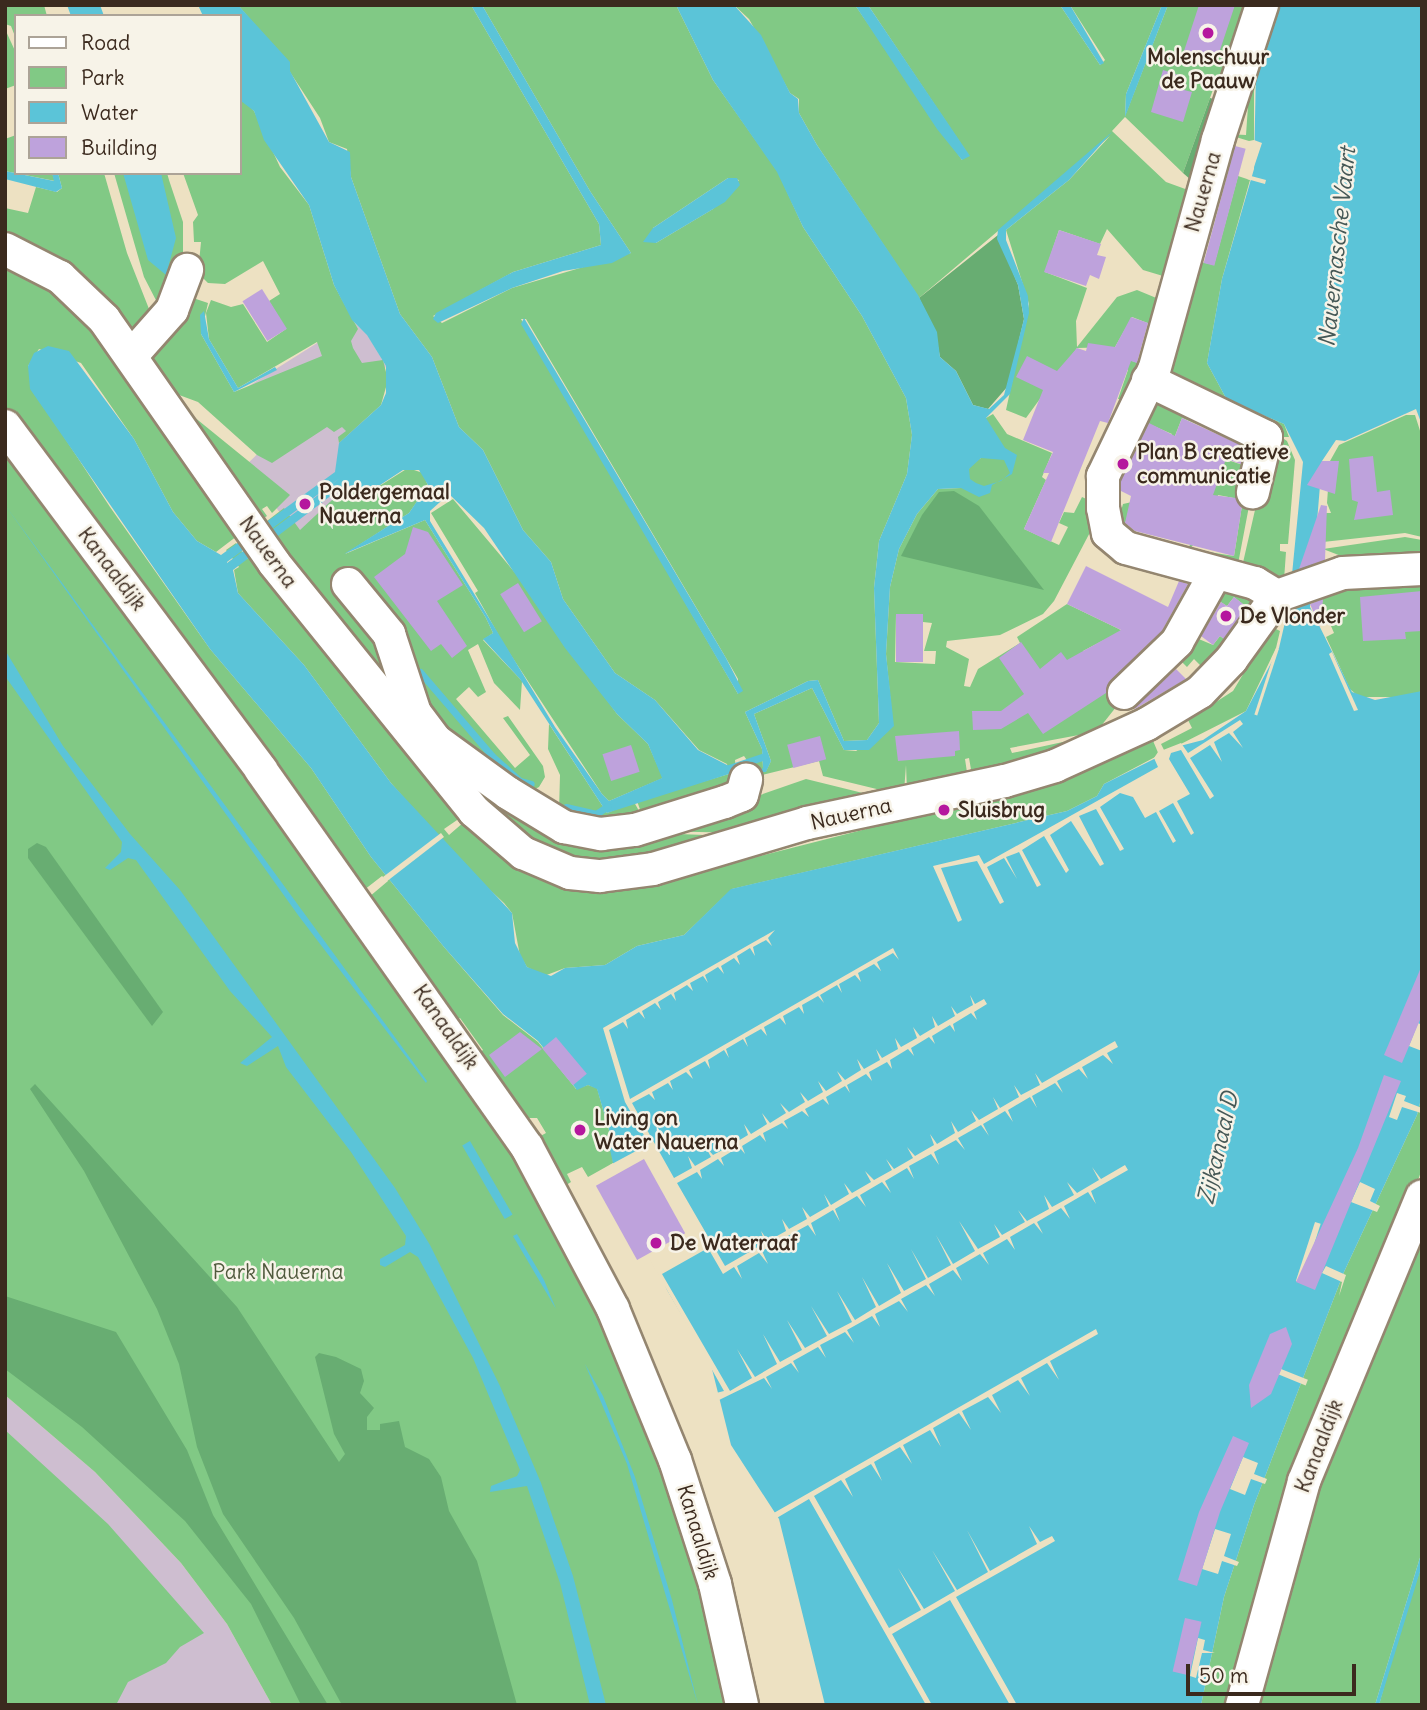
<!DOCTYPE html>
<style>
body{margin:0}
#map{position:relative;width:1427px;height:1710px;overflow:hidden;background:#ede1c2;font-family:Delius,sans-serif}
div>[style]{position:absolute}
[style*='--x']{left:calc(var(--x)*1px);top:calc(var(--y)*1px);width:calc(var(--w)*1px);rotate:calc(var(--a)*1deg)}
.industrial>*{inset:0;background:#cebed0}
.green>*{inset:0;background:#81c985}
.forest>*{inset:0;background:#68ad72}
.water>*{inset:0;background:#5bc4d8;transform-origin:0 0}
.pier>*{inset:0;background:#ede1c2;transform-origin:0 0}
.stream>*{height:7px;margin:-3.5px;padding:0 3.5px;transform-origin:3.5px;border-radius:3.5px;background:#5bc4d8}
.building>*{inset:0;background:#bea2dc;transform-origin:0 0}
.roads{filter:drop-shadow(2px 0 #948670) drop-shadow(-2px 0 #948670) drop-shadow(0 2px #948670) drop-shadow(0 -2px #948670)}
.minor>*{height:32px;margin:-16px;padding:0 16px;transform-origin:16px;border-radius:16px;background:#fff}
.dots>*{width:19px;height:19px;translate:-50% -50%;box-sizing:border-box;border:4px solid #f7f3e8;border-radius:50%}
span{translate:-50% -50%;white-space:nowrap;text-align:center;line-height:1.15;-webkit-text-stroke:5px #f7f3e8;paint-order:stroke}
.poi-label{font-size:21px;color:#3b2a1e;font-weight:700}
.left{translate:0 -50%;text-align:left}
.street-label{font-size:21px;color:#3b2a1e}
.park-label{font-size:21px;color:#505a3d}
.water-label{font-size:23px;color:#455856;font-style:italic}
.frame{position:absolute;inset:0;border:7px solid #3b2a1e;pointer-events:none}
.legend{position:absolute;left:14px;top:14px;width:228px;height:161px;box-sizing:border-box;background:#f7f3e8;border:2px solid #aca397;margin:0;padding:9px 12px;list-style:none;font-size:21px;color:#3b2a1e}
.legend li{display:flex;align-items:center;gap:14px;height:35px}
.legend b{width:35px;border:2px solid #aca397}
.scale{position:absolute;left:1186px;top:1664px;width:170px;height:32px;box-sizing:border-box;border:4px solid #3b2a1e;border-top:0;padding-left:9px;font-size:21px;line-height:24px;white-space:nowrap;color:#3b2a1e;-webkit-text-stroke:5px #f7f3e8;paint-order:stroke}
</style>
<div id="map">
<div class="industrial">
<i style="clip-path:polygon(352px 321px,367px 334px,386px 366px,359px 429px,339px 444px,387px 478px,310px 553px,245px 466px,270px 442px,241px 391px)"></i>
<i style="clip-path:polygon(5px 1395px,95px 1472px,181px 1563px,227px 1624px,272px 1705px,5px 1705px)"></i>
</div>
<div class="green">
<i style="clip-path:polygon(5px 5px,44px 5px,47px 16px,16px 16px,16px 39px,11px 26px,5px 24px)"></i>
<i style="clip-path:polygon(evenodd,238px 5px,471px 5px,599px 224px,601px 245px,513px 272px,433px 316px,442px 323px,512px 288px,631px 253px,590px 191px,482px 5px,676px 5px,713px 80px,778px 172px,803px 227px,862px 316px,906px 398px,912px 435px,907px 474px,879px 541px,874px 588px,879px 723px,867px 740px,844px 741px,818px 680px,808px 681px,745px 712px,762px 749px,763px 768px,766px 771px,771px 761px,754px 714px,812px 688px,844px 750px,856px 751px,893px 726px,886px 654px,890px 587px,899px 549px,917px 514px,938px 489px,961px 488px,971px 464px,981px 458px,986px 418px,993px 414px,1007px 434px,1052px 453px,1042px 477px,1046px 480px,1024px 529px,1059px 545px,1068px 527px,1059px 523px,1064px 512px,1074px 513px,1082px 497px,1097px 504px,1097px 519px,1054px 601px,1043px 614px,1000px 635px,947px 641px,946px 647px,969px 659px,964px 686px,970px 687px,978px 669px,1020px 643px,1017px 637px,1067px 604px,1119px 629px,1129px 637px,1120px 647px,1137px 662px,1124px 697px,1101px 726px,1095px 732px,1010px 748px,1012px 753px,1081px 738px,1065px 748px,972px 775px,969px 758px,965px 759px,968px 779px,907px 791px,906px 765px,904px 792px,889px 792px,823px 776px,819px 761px,758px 776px,744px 756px,735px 760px,737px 784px,621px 828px,559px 811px,560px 775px,548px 749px,549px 724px,607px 813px,634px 802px,643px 818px,637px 801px,729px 774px,727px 764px,699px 750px,655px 700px,615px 673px,563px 599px,551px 562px,523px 530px,483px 450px,459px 427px,432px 357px,400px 314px,351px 177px,347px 149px,329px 142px,320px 118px,273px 46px,238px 5px,728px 178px,739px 180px,713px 209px,656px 243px,653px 228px,728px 178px,238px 5px,521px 319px,526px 319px,726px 658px,738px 679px,738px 694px,521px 319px,238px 5px,896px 614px,923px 614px,923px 622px,932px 623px,924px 651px,936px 651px,935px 664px,895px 662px,896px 614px,238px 5px,1104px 640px,1099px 681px,1083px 651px,1104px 640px)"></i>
<i style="clip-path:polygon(734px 5px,855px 5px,962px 160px,965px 150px,868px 5px,1060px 5px,1100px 65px,1105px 60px,1070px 5px,1162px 5px,1126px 94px,1125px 116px,1168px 5px,1256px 5px,1229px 88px,1215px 84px,1183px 173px,1125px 117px,1112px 131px,1166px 182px,1188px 190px,1173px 279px,1143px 270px,1107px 229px,1100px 244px,1059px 230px,1045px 272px,1087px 288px,1076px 321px,1077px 347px,1117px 297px,1137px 290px,1166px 302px,1126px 399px,1118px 399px,1128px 370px,1112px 354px,1138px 363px,1150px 324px,1132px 317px,1115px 347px,1077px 348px,1026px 418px,1006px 410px,1029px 304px,1006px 230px,1069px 180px,1110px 136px,919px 298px,817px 145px,799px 113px,799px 99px,790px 93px,749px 19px)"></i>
<i style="clip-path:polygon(1268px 5px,1278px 5px,1263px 49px,1254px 91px,1254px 140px,1249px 141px,1226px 134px,1246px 135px,1248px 106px,1240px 103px)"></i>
<i style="clip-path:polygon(5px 29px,16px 53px,16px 85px,5px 89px)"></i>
<i style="clip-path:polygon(240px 95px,254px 111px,280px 167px,309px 205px,334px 285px,358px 329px,351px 341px,353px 348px,362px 363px,383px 360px,388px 380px,381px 405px,339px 443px,338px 437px,346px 431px,342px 427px,334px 432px,327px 427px,272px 463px,257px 455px,198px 402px,171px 392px,149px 359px,193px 298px,208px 303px,201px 334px,234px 392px,322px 356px,317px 342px,238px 388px,209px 339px,206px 313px,211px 300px,231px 307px,243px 304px,267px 342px,286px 329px,269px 301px,280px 294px,263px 261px,225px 284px,208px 283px,198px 273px,201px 242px,194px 242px,193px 222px,198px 215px,183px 173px,240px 173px)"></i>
<i style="clip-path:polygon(16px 135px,16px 173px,52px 173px,55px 181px,5px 171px,5px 139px)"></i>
<i style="clip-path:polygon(58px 173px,104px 173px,127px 253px,151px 314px,137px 337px,5px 239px,5px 208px,28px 213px,36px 187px,57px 192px,62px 188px)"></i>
<i style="clip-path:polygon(114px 173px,167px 173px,169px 180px,183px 222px,183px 257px,161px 310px,144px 277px)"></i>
<i style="clip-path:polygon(1238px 176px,1250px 180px,1222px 279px,1207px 363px,1227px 400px,1284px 424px,1289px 437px,1281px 437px,1287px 441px,1295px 460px,1288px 544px,1280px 544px,1280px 551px,1286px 552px,1284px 580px,1242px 567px,1268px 453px,1286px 457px,1289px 446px,1270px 442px,1204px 390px,1166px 372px,1192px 260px,1214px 265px)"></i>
<i style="clip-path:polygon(5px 260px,81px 309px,241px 533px,216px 552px,197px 541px,173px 512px,134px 439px,81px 363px,39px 349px,28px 366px,64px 437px,110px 507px,210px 649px,311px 768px,371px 857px,444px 947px,503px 1015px,538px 1042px,576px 1089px,588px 1085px,597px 1088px,612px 1141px,613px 1163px,588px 1177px,582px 1167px,567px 1174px,571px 1182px,563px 1187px,535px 1139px,546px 1133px,537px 1118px,516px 1118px,474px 1057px,483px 1050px,460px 1018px,451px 1024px,369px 897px,388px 881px,382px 876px,364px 890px,5px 418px)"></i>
<i style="clip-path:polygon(1147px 394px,1218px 421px,1214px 431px,1182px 418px,1171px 446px,1167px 446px,1172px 434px,1149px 424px,1133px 456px,1124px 452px)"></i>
<i style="clip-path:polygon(188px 412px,290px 495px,272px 513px,267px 506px,262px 509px,267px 516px,261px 520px,263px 524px,284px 508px,300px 530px,346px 487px,373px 490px,408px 468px,423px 473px,428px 486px,409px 513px,345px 554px,425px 520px,486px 618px,493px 633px,483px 640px,522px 681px,520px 710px,494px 683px,478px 644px,468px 650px,486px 692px,478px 697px,469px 687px,456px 699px,515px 768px,530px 755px,503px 718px,508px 716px,543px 766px,545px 777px,539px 787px,527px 793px,515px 791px,441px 738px,416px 703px,397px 645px,398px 633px,350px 576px,334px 585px,356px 603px,386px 637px,406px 692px,406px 710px,283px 556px,187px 417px)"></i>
<i style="clip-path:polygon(1406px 415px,1415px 415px,1422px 437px,1422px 537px,1405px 533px,1323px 542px,1325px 513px,1331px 513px,1327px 503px,1330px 461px,1339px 445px)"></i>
<i style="clip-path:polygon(1228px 430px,1259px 445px,1246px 486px,1239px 499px,1218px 495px,1216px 511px,1202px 509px,1197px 540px,1190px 549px,1234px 556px,1243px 499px,1250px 501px,1238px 564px,1233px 569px,1161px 552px,1120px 534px,1116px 528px,1123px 504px,1132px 502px,1122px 533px,1187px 554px,1197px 522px,1160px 510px,1166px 492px,1188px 497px,1192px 484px,1173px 478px,1182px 451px,1203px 459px,1206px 453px,1249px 467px,1256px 444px,1225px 434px)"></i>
<i style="clip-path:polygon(5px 435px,473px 1075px,622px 1342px,737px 1705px,272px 1705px,227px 1624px,181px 1563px,95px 1472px,5px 1395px)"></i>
<i style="clip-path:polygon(453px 499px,516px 574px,617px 714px,648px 744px,663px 778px,609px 801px,602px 794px,503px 643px,475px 593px,478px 591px,431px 513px)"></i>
<i style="clip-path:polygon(1405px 537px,1422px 540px,1422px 558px,1349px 559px,1323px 549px)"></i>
<i style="clip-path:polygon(236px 543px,247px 559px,255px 553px,460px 818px,444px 829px,449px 835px,464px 822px,523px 864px,713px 868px,1063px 779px,1151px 736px,1159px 755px,1104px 784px,1097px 796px,1067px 811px,732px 889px,684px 935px,637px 946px,605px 965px,565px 968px,544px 976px,527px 967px,520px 956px,512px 913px,504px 903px,459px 861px,391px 783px,304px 665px,238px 593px,234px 570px,239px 567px,226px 550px)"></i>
<i style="clip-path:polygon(1422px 586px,1422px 691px,1406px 697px,1359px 697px,1350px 689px,1326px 637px,1334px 633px,1322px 605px,1323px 595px,1336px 589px)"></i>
<i style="clip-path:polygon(1218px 588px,1247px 591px,1256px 603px,1249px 609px,1234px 597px,1227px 606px,1219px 601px,1214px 608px)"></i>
<i style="clip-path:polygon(1280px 613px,1274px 628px,1280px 631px,1276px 648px,1246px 711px,1165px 752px,1161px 744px,1192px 728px,1188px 720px,1233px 691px)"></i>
<i style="clip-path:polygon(1220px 636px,1231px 644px,1207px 672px,1194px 659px,1187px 667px,1174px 654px,1194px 637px,1213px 645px)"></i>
<i style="clip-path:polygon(441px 753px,511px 802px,653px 833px,730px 836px,659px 857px,586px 865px,515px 834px)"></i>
<i style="clip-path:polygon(806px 779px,875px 796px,741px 833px,657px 831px)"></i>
<i style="clip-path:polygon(1422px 1095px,1422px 1169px,1229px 1705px,1201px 1705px,1224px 1597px,1254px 1505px,1344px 1272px,1417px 1115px)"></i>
<i style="clip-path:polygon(1422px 1209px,1422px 1551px,1375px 1705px,1249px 1705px,1271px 1613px)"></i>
<i style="clip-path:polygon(5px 1430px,108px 1524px,204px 1633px,180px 1647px,166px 1663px,128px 1682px,116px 1705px,5px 1705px)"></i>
<i style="clip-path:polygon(1422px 1565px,1422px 1705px,1379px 1705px,1402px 1621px)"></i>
</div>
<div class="forest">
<i style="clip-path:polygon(1210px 98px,1225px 102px,1191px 180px,1183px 173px)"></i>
<i style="clip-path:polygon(998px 235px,1018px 285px,1024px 319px,1008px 386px,988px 409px,973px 405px,956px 371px,940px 357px,935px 331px,919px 298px)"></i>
<i style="clip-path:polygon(954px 491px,979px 506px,1044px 590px,901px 556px,922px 515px,939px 492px)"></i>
<i style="clip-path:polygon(37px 843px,46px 847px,163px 1012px,152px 1026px,28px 858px,28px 849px)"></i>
<i style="clip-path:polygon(35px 1084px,237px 1307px,339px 1462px,345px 1454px,334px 1434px,315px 1357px,319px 1353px,336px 1357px,361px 1369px,364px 1381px,360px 1393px,374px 1408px,367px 1417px,367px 1430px,380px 1430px,380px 1424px,399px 1421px,405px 1447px,429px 1459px,441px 1477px,449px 1511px,477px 1561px,517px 1705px,342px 1705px,294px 1618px,223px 1514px,197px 1447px,179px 1364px,157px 1309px,84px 1171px,30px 1089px)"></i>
<i style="clip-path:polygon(5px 1296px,116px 1332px,187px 1450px,213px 1515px,328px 1705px,301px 1705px,251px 1604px,185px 1521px,82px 1427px,5px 1369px)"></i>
</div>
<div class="water">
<i style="clip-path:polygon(67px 5px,100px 5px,104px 16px,71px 16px)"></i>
<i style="clip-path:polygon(evenodd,198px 5px,238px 5px,290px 62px,290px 71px,329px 142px,350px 152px,351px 177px,400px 314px,432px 357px,459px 427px,483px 450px,523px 530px,551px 562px,563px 599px,615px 673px,655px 700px,698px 750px,729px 766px,729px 774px,607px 813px,520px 679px,483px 639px,493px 633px,486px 618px,425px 520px,344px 554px,409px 513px,428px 485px,419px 470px,403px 470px,374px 489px,345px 485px,233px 570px,238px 593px,304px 665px,391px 783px,512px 913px,515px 943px,527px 967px,551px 976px,565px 968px,605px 965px,637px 946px,684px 935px,731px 889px,1067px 811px,1097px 796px,1104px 784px,1180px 746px,1203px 740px,1246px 711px,1279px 648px,1289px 605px,1303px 462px,1284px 424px,1227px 400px,1207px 363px,1222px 279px,1254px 169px,1256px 70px,1278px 5px,1422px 5px,1422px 425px,1416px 409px,1345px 441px,1336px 440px,1322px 461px,1310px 607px,1352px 692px,1375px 700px,1422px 691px,1422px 1095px,1417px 1115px,1344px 1272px,1254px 1505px,1224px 1597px,1201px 1705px,825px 1705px,779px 1519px,731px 1445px,711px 1365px,667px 1290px,613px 1163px,608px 1141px,612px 1140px,597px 1089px,588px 1085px,577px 1090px,538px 1041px,503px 1014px,444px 947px,371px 857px,311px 768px,210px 649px,30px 389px,28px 366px,34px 353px,48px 346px,69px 351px,134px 439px,173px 512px,197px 541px,221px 555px,335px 472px,339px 443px,381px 405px,386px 393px,386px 366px,367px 335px,352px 320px,334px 285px,309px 205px,264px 140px,254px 111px,241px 101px,240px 16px,203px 16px,198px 5px,340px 478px,300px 509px,227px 563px,227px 562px,340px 478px,198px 5px,449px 494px,484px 528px,565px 648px,617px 714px,648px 744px,662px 778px,609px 801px,602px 794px,555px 727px,430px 521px,430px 511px,449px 494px)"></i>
<i style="clip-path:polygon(471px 5px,482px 5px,590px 191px,631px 253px,612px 263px,563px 271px,512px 288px,438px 323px,433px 319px,436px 313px,513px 272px,601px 245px,599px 224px)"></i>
<i style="clip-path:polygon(evenodd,676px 5px,734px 5px,761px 35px,790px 93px,798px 99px,799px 113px,817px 145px,918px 295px,937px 332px,940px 357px,956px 371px,973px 405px,989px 409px,1004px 395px,1024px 319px,1018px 285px,997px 239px,998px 230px,1112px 132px,1069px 180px,1006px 230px,1006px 240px,1028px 296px,1029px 313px,1010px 394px,986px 418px,1005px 448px,1017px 455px,1012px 474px,992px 485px,990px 493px,979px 497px,961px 488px,938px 489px,917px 514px,899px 549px,890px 587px,886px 654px,894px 726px,869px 750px,844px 750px,812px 688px,754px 714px,771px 761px,766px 772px,758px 772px,763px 768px,762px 749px,745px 712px,808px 681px,818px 680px,844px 741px,867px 740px,879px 723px,874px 588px,879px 541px,907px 474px,912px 435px,906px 398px,862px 316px,803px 227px,777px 172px,713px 80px,676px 5px,981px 458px,1004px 460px,1010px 473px,1001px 481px,984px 486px,976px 483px,970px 479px,969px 469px,981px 458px)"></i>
<i style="clip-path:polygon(855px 5px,868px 5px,970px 156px,962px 160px,937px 129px)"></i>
<i style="clip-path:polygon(1060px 5px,1070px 5px,1104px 63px,1100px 65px)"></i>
<i style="clip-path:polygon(1162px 5px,1168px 5px,1125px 117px,1126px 94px)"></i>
<i style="clip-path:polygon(5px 171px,54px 181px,52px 173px,58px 173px,62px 188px,56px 192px,5px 179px)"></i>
<i style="clip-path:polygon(123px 173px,161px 173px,176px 238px,166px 275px,148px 260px)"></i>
<i style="clip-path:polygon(728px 178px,737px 178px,740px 185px,725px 202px,656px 243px,643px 242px,653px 228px)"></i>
<i style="clip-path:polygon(204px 311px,209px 339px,238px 388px,275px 367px,277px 370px,234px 392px,201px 334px,200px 315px)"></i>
<i style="clip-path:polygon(524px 318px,726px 658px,743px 691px,738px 694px,521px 324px)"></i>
<i style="clip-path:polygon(5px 505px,427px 1081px,426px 1083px,298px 915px)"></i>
<i style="clip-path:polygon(5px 650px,63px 746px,130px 834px,180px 890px,395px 1188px,430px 1245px,500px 1386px,541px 1483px,573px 1576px,606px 1705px,590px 1705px,560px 1583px,527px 1486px,490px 1492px,491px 1486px,517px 1476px,520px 1470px,473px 1358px,418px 1257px,410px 1252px,385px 1267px,380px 1265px,380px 1259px,405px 1245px,406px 1236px,351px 1152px,286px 1067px,278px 1046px,247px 1066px,240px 1063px,272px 1037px,230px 991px,136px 860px,128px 858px,110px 870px,105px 868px,121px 852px,122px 842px,5px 676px)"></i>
<i style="left:470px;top:1141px;width:85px;height:9px;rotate:60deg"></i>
<i style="clip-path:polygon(517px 1234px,544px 1280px,556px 1309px,513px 1236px)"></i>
<i style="clip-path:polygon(585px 1364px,603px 1396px,635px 1477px,672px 1600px,698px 1705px,627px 1464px)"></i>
<i style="clip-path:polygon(1422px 1551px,1422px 1565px,1379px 1705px,1375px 1705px)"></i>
</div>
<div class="pier">
<i style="clip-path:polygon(1254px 140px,1262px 143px,1251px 176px,1266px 180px,1265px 184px,1247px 179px)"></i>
<i style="left:1276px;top:648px;width:3px;height:70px;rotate:18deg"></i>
<i style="clip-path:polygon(1332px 652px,1358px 710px,1354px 711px,1329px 654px)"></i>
<i style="clip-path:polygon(1240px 720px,1243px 724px,1233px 732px,1243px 748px,1229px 733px,1214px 742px,1222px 762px,1210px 745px,1190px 758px,1214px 796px,1210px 799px,1181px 750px,1171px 753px,1169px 759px,1190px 794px,1177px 801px,1194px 833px,1191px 835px,1173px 803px,1159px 811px,1176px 841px,1173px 843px,1156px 812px,1145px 818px,1133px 797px,1120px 793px,1100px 807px,1124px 849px,1120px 851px,1096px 809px,1079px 816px,1104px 864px,1100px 866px,1071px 821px,1050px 835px,1069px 870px,1066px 873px,1044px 836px,1022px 850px,1041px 885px,1037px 887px,1019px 852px,1006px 857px,1017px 879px,1004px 858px,987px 867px,1004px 902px,1000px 904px,977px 861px,941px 868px,962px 920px,958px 922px,933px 866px,979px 855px,984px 864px,1158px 767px,1154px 758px,1158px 752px,1181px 743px,1188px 753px)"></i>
<i style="clip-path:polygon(441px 833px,444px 837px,386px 882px,383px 877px)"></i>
<i style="clip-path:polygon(775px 930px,768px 938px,772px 946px,766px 940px,753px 947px,755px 956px,750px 948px,737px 956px,740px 965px,734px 958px,721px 966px,724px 974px,718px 967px,705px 975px,708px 983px,703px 976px,690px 983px,693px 991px,687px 985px,674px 993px,676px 1001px,671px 994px,658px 1002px,661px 1010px,655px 1003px,642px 1011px,645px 1019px,639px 1012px,626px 1020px,628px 1029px,623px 1022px,609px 1030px,630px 1099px,893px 948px,899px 960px,893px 953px,877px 962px,881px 971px,874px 964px,858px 973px,861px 982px,855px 975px,839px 984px,842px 993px,837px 985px,820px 995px,824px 1003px,818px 996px,802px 1005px,804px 1014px,799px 1007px,783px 1016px,786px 1025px,780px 1018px,764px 1027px,767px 1036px,761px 1029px,745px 1038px,748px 1047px,743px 1039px,726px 1049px,729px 1058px,724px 1050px,708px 1060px,710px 1069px,705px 1061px,689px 1070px,693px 1079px,686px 1072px,670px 1081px,673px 1090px,668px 1083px,652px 1092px,655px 1100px,649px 1094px,632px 1103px,674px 1178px,692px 1168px,688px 1156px,695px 1166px,711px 1157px,705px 1146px,713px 1155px,730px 1146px,724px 1135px,733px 1144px,748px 1135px,744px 1124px,751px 1134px,767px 1124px,762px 1113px,770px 1123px,786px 1113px,780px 1103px,789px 1112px,805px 1102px,800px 1092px,808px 1101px,823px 1092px,818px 1081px,826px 1091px,842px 1081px,837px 1071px,845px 1080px,861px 1070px,857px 1059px,864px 1069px,880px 1060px,876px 1049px,882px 1058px,898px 1049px,895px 1038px,901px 1047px,917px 1038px,913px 1027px,920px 1036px,935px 1027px,932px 1016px,938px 1026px,955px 1016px,951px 1006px,957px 1014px,973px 1005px,970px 995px,975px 1004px,984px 999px,987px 1004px,974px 1012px,977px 1020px,971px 1013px,953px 1024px,955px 1032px,950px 1025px,932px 1036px,935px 1044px,929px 1037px,911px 1048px,914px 1056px,908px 1049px,890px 1060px,892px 1069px,887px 1062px,869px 1072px,872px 1081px,866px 1074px,847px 1085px,850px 1093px,845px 1086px,826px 1097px,829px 1105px,823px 1099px,805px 1109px,809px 1117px,802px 1111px,784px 1121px,788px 1129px,782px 1123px,763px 1133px,766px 1142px,760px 1135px,742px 1146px,745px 1154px,739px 1147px,721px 1158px,724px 1166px,718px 1159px,700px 1170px,702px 1179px,697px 1172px,677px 1183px,725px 1266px,765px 1243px,761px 1231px,768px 1241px,786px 1231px,782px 1219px,789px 1229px,807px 1219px,802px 1207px,810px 1217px,829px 1206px,824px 1194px,831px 1205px,849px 1194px,844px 1183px,852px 1193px,871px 1182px,865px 1171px,874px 1180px,892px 1170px,886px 1159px,894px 1169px,913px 1158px,907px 1147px,915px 1156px,934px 1145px,930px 1134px,937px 1144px,955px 1133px,951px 1121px,958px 1132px,976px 1121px,971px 1110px,979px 1120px,998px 1109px,993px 1097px,1000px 1108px,1019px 1097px,1014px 1085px,1021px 1095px,1040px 1085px,1035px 1073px,1042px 1083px,1115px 1041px,1118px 1047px,1107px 1053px,1113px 1064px,1103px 1055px,1082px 1067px,1088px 1079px,1079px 1069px,1057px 1081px,1063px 1093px,1055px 1083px,1032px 1096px,1037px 1108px,1030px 1097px,1008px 1110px,1013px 1122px,1005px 1111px,983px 1124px,989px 1136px,981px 1125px,958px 1138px,965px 1150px,956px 1140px,934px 1152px,939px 1165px,931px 1154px,909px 1166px,914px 1179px,907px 1168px,885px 1181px,891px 1193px,882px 1182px,860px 1195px,866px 1207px,857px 1196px,835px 1209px,840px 1222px,833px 1210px,811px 1223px,816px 1236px,808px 1225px,786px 1237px,792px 1250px,784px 1239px,762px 1251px,768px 1264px,759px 1253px,737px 1266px,742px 1279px,734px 1267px,723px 1274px,708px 1248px,662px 1274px,730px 1391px,752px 1378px,737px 1349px,755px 1377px,777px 1364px,763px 1334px,780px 1362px,802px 1350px,787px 1320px,805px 1348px,827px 1336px,811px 1306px,829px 1334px,852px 1322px,837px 1291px,855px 1320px,876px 1307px,862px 1277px,879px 1306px,901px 1293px,887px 1263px,904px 1291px,926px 1279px,911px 1249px,928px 1278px,951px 1265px,936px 1235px,953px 1264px,975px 1251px,959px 1221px,978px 1249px,1000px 1237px,994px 1224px,1002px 1235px,1025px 1222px,1018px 1210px,1027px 1221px,1049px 1209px,1044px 1195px,1052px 1207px,1074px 1195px,1067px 1182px,1077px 1193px,1099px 1180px,1092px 1167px,1101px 1179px,1125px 1165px,1128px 1170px,1091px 1191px,1096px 1204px,1088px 1192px,1064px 1206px,1070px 1219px,1061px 1208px,1037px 1222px,1043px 1234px,1034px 1223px,1010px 1237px,1015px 1250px,1007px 1239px,983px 1253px,989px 1265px,980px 1254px,956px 1268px,962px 1281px,953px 1270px,929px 1284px,935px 1296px,926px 1285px,901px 1299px,908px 1312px,899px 1301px,875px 1314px,880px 1327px,872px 1316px,847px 1330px,854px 1343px,845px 1332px,820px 1345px,826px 1358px,818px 1347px,793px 1361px,799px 1373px,791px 1363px,766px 1377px,772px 1389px,764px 1378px,717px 1401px,712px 1389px,716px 1393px,724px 1391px,615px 1198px,610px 1165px,649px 1144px,625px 1102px,603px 1028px)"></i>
<i style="clip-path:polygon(1418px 1023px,1422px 1025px,1422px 1051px,1409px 1046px)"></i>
<i style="clip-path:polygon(1397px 1093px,1406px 1096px,1404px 1101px,1422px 1108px,1421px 1113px,1402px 1107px,1397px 1120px,1389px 1117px)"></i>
<i style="clip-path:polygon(1360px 1182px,1375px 1189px,1370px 1201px,1380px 1206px,1377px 1212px,1351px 1202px)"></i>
<i style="left:1315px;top:1222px;width:6px;height:62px;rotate:18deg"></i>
<i style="clip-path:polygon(1326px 1266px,1346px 1275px,1339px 1296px,1342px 1282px,1322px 1273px)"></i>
<i style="clip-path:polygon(1096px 1329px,1098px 1334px,1050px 1361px,1059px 1380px,1047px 1363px,1021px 1378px,1030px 1396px,1018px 1380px,992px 1395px,1001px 1413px,988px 1397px,962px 1411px,971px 1430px,959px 1413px,933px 1428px,941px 1447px,930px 1430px,903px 1445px,912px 1464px,900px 1447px,874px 1462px,882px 1481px,871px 1464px,845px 1479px,853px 1497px,841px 1480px,814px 1496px,889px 1628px,921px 1610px,898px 1568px,924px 1609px,955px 1591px,932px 1550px,957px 1590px,988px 1572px,967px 1530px,990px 1571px,1037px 1544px,1029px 1526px,1040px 1542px,1052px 1536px,1055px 1541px,956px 1597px,1017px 1705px,1010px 1705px,950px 1600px,892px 1634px,932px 1705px,926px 1705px,809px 1499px,775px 1519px,772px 1514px)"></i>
<i style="left:1281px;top:1369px;width:29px;height:6px;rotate:22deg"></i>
<i style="clip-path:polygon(1243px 1457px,1258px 1463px,1254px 1474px,1267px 1479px,1265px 1484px,1251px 1479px,1245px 1495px,1230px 1489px)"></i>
<i style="clip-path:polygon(1215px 1529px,1231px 1534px,1224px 1556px,1239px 1562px,1237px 1566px,1222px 1561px,1218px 1574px,1202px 1569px)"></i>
<i style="clip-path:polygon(1198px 1638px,1205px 1640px,1203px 1650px,1215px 1653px,1202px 1653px,1196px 1678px,1190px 1676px)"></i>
</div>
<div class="stream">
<i style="--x:420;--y:672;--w:111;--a:49.4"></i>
<i style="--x:492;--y:756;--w:38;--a:42"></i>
<i style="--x:520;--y:781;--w:11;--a:15"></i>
<i style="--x:723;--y:770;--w:44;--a:-18.4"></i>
<i style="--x:566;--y:807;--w:31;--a:13"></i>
<i style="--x:596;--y:814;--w:14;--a:-34"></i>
</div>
<div class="building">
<i style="clip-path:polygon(1199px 5px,1235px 5px,1216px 62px,1184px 51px)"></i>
<i style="clip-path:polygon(1163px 70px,1184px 77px,1180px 89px,1192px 92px,1183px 122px,1151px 112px)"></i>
<i style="left:1235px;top:146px;width:11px;height:121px;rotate:15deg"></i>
<i style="clip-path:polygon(1059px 230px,1101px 244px,1097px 255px,1106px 257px,1099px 279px,1090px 275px,1086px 286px,1044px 272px)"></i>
<i style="left:262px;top:289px;width:47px;height:23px;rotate:58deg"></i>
<i style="clip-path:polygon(1131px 317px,1148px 323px,1137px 363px,1131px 361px,1108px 423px,1100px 421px,1051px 542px,1024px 529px,1049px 473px,1043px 473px,1053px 452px,1023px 440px,1043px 390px,1016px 377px,1027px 356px,1057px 371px,1077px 348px,1086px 351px,1088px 343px,1115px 347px)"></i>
<i style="clip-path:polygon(1182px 418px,1245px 447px,1241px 464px,1226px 459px,1213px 495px,1236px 498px,1242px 506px,1234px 556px,1135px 531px,1125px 523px,1131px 496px,1121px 491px,1121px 480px,1149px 423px,1175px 436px)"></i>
<i style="clip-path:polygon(1373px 456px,1377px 492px,1390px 490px,1393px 515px,1354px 520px,1358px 502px,1352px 500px,1349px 459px)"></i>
<i style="clip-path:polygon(1322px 461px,1339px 461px,1335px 494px,1307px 485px)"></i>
<i style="clip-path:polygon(1321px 505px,1327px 506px,1325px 560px,1299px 569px)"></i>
<i style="clip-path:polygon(413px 527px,428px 532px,463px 585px,437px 601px,467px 646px,452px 658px,441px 644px,431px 651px,374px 577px,405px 554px)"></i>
<i style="clip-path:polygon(1086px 566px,1168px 607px,1179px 581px,1188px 584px,1162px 631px,1111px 680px,1106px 693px,1043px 734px,1028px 713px,1001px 729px,973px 730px,972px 711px,1001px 711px,1024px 694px,999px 658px,1021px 642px,1040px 669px,1061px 652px,1067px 660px,1121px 630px,1067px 604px)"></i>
<i style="left:518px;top:583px;width:45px;height:21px;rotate:58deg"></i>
<i style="clip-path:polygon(1422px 591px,1422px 631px,1405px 632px,1406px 639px,1363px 641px,1360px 597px)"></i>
<i style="clip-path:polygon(1234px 597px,1247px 607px,1224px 639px,1220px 636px,1213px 645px,1201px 636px,1221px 602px,1227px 606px)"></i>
<i style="clip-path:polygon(1323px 599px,1320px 627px,1310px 604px)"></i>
<i style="left:896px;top:614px;width:27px;height:48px"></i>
<i style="clip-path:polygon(1176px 669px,1186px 679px,1135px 709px,1134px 708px)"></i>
<i style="clip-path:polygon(959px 731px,960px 750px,955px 751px,955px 756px,898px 761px,895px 736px)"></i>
<i style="left:820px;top:736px;width:24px;height:34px;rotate:75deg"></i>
<i style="left:631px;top:745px;width:28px;height:30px;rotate:72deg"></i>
<i style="clip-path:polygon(1422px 965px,1422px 1015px,1402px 1063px,1384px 1055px)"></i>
<i style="clip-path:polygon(520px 1032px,542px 1049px,505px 1077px,489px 1055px)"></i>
<i style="left:556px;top:1037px;width:48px;height:18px;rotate:50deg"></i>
<i style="clip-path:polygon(1384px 1075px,1401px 1081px,1315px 1290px,1296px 1282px,1358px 1148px)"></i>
<i style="left:644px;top:1159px;width:85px;height:55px;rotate:61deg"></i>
<i style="clip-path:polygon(1286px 1327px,1292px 1344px,1271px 1394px,1251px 1408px,1249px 1385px,1270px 1334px)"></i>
<i style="clip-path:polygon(1233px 1436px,1249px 1443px,1220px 1512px,1197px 1586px,1178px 1580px,1199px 1512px)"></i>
<i style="left:1185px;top:1618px;width:17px;height:55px;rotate:13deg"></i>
</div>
<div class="roads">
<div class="minor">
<i style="--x:1262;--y:5;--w:142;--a:108.1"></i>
<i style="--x:1218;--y:140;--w:239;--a:105.5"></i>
<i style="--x:1154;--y:370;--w:118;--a:115.7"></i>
<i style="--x:1103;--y:476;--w:32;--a:90"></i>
<i style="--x:1103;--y:508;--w:25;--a:79"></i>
<i style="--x:1108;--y:533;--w:23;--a:40"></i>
<i style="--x:1126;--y:548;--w:134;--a:15.2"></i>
<i style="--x:1255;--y:583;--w:26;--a:31"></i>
<i style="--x:5;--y:249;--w:62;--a:27"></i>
<i style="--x:60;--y:277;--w:61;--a:43.7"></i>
<i style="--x:104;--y:319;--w:297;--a:55.1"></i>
<i style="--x:274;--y:563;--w:319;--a:51.1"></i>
<i style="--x:474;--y:811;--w:65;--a:40.6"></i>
<i style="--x:523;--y:853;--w:51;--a:23.1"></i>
<i style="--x:570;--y:873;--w:30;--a:6"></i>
<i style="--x:600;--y:876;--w:53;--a:-7.5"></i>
<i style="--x:653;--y:869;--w:161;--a:-16.6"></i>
<i style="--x:807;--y:823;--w:202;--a:-12"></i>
<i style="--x:1005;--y:781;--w:52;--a:-16.7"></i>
<i style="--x:1055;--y:766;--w:101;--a:-24.5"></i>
<i style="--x:1147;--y:724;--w:62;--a:-31.1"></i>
<i style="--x:1200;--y:692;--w:45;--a:-45.9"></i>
<i style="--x:1231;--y:660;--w:79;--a:-54.3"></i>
<i style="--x:1277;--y:596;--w:70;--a:-19.2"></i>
<i style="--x:1343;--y:573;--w:79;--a:-2.9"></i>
<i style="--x:133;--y:354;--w:59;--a:-48.4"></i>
<i style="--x:172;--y:310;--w:43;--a:-69.4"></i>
<i style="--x:1148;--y:380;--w:131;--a:25.8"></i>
<i style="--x:1266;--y:437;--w:57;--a:103.3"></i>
<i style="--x:5;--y:426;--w:429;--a:53.3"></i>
<i style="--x:261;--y:770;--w:461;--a:54.8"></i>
<i style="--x:527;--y:1147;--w:183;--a:62"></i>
<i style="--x:613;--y:1309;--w:163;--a:67.7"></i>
<i style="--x:675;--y:1460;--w:130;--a:72.1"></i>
<i style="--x:715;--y:1584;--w:124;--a:77.4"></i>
<i style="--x:348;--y:584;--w:65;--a:50.6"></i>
<i style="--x:389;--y:634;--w:83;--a:71.8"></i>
<i style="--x:415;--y:713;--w:34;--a:53"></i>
<i style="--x:435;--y:740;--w:90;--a:36"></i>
<i style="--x:508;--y:793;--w:66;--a:31.3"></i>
<i style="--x:564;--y:827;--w:38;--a:11"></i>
<i style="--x:601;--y:834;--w:34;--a:-7"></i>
<i style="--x:635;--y:830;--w:94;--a:-17.3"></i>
<i style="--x:725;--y:802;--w:18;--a:-22"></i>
<i style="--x:742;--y:795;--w:16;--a:-75"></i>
<i style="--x:1124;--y:693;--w:74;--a:-43.9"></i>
<i style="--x:1177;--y:642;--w:78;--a:-60.8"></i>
<i style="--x:1242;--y:1705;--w:232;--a:-74.5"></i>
<i style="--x:1304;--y:1481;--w:308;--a:-67.5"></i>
</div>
</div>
<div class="dots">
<i style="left:1208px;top:33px;background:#b5179e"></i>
<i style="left:1123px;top:464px;background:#b5179e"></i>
<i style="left:305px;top:504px;background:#b5179e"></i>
<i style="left:1226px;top:616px;background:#b5179e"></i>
<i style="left:944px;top:810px;background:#b5179e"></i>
<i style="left:580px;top:1130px;background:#b5179e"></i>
<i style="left:656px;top:1243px;background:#b5179e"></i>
</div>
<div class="poi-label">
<span style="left:1208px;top:69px">Molenschuur<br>de Paauw</span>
<span class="left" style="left:1137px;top:464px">Plan B creatieve<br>communicatie</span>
<span class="left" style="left:319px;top:504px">Poldergemaal<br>Nauerna</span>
<span class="left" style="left:1240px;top:616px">De Vlonder</span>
<span class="left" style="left:958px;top:810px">Sluisbrug</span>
<span class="left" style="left:594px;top:1130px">Living on<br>Water Nauerna</span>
<span class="left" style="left:670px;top:1243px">De Waterraaf</span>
</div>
<div class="street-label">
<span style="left:1203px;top:192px;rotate:-74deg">Nauerna</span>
<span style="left:268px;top:552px;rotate:54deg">Nauerna</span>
<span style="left:112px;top:569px;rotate:53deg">Kanaaldijk</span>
<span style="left:851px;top:814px;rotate:-13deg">Nauerna</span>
<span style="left:446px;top:1027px;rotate:55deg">Kanaaldijk</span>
<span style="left:1319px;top:1446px;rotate:-69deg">Kanaaldijk</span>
<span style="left:698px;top:1532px;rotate:73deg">Kanaaldijk</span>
</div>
<div class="park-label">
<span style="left:278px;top:1272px">Park Nauerna</span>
</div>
<div class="water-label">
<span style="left:1337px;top:247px;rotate:-84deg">Nauernasche Vaart</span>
<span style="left:1218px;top:1148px;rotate:-77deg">Zijkanaal D</span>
</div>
<div class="frame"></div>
<ul class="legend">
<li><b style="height:9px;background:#fff"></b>Road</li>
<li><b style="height:19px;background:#81c985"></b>Park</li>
<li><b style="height:19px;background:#5bc4d8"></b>Water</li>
<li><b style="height:19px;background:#bea2dc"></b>Building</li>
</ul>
<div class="scale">50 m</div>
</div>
